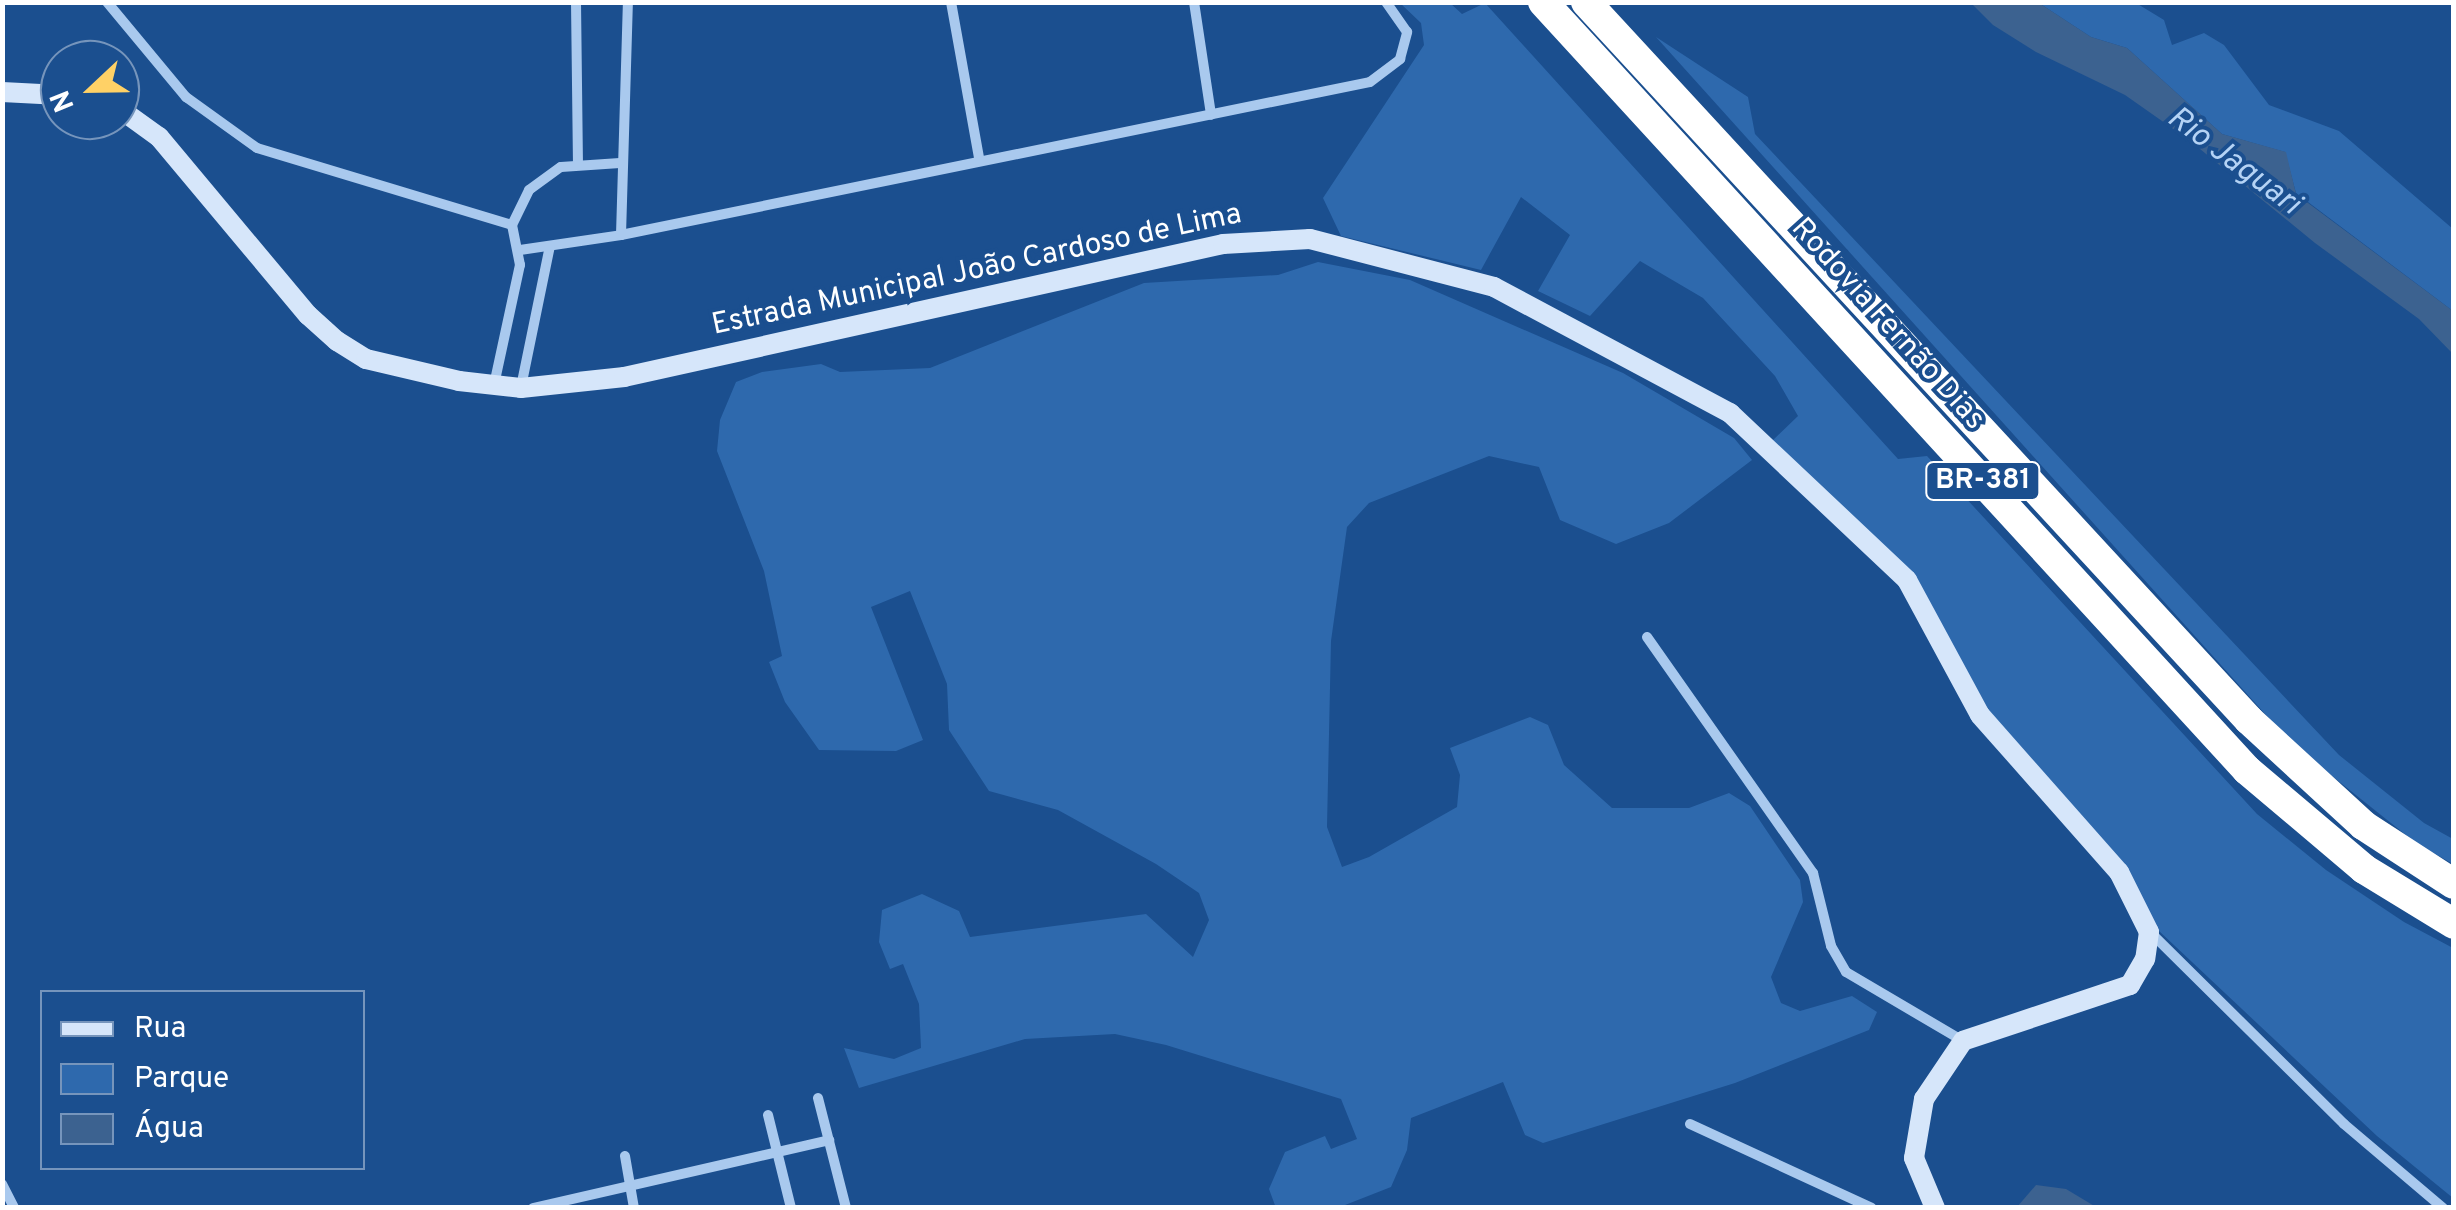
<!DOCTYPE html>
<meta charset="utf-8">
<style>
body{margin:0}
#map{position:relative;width:2456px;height:1210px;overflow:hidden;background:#1b4f8f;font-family:Overpass,sans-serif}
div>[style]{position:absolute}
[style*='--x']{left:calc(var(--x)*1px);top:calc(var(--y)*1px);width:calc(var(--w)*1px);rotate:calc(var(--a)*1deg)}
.green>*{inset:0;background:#2e69ad}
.water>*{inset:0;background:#3c6290}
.street>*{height:10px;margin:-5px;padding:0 5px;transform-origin:5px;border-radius:5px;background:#a9c9ee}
.secondary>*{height:20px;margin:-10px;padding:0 10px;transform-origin:10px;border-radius:10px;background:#d6e6fa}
.highway>*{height:30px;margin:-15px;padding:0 15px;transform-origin:15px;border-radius:15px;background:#fff}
span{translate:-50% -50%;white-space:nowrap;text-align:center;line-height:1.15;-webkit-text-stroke:8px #1b4f8f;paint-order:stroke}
.shield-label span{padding:2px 8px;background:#1b4f8f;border:2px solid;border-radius:8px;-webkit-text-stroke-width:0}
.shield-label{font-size:28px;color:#fff;font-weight:700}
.street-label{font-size:30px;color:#fff}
.water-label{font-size:32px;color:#b5d3f5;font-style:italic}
.frame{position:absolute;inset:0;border:5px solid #fff;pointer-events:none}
.legend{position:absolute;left:40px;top:990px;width:325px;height:180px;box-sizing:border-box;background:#1b4f8f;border:2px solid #7695bc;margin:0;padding:12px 18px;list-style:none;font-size:30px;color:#fff}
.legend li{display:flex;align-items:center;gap:20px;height:50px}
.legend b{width:50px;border:2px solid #7695bc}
.north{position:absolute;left:40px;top:40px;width:100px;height:100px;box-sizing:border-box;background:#1b4f8f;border:2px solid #7695bc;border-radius:50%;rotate:248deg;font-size:28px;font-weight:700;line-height:40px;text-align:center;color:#fff}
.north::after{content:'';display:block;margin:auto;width:35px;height:45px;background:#ffd166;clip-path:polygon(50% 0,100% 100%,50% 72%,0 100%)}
</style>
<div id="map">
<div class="green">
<i style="clip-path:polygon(1400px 3px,1450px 3px,1462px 14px,1485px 3px,1898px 459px,1927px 456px,2257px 814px,2326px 870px,2404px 922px,2453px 948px,2453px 1198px,2377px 1136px,2159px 931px,2127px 870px,1990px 712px,1912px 574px,1771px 442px,1798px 416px,1775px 376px,1703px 298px,1640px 261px,1590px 316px,1538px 291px,1570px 235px,1521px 197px,1481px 270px,1341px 236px,1323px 198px,1424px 45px,1421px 23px)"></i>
<i style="clip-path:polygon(2039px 3px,2136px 3px,2164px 20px,2172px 45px,2204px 33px,2224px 45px,2269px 105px,2339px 131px,2453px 229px,2453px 311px,2296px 193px,2285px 152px,2222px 134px,2127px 48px,2091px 37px)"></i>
<i style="clip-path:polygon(1656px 37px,1748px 97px,1755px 134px,2339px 755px,2424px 823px,2453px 839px,2453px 864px,2416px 843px,2292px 744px)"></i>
<i style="clip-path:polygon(1318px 262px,1410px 280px,1623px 373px,1734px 438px,1752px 460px,1669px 523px,1616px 544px,1560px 520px,1539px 467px,1489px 456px,1369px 503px,1347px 527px,1331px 641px,1327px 827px,1342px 867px,1369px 857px,1457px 807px,1460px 775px,1450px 748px,1530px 717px,1548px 725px,1564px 765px,1612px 808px,1689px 808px,1729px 793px,1750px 806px,1800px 880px,1803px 902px,1771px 977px,1781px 1003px,1800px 1011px,1852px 996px,1877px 1012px,1869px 1030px,1735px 1083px,1543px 1143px,1525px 1135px,1503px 1082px,1411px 1118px,1407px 1150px,1391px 1187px,1340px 1207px,1276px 1208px,1269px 1189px,1285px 1152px,1325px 1136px,1331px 1149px,1357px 1139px,1341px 1099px,1166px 1045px,1115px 1034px,1025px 1039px,859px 1088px,844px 1048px,894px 1059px,921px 1048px,919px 1004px,903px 964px,890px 969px,879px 942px,882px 910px,922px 894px,959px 911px,970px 937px,1146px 914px,1193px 957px,1209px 920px,1199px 893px,1156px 864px,1058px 810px,989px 791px,949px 730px,947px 684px,910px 591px,871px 607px,923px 740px,896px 751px,819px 750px,785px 702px,769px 662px,782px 656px,764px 571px,717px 451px,720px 420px,736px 382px,762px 372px,821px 364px,840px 372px,930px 368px,1144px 283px,1278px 275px)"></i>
</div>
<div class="water">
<i style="clip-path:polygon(1971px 3px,2039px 3px,2091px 37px,2127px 48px,2222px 134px,2286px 152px,2296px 194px,2453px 311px,2453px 354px,2419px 319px,2315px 243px,2189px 140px,2125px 95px,2036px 52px,1993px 25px)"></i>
<i style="clip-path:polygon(2036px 1185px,2066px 1189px,2096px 1207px,2017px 1207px)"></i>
</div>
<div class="street">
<i style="--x:107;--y:2;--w:124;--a:50.3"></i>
<i style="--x:186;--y:97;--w:87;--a:35.7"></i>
<i style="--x:257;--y:148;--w:266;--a:16.8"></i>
<i style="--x:576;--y:2;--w:163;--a:89.3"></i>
<i style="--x:951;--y:2;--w:158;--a:79.8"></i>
<i style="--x:1194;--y:2;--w:114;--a:81.4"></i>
<i style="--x:621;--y:235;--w:233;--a:-88.3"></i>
<i style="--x:520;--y:250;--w:102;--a:-8.4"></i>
<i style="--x:621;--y:235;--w:764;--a:-11.55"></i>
<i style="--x:1370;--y:82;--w:38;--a:-37"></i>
<i style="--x:1400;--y:59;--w:28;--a:-75"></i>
<i style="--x:1407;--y:32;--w:37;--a:-125"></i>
<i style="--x:494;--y:385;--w:123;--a:-77.8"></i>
<i style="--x:520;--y:265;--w:41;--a:-101.3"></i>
<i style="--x:512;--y:225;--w:39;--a:-64"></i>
<i style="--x:529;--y:190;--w:39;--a:-36"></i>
<i style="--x:561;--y:167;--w:59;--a:-3.9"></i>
<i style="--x:521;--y:387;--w:144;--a:-78.4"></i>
<i style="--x:1647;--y:637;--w:289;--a:54.9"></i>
<i style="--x:1813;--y:873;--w:75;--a:76.1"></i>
<i style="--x:1831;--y:946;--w:30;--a:60"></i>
<i style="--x:1846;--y:972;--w:136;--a:30.5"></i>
<i style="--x:2150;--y:932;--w:273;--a:44.7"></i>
<i style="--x:2344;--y:1124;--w:130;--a:40.3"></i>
<i style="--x:818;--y:1098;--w:114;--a:75.7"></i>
<i style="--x:768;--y:1115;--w:96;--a:76.1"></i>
<i style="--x:1690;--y:1124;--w:200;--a:24.8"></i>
<i style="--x:625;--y:1156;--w:53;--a:80.2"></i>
<i style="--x:2;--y:1184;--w:27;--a:63"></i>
<i style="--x:533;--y:1208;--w:304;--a:-12.9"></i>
</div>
<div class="secondary">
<i style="--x:2;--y:92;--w:58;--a:3"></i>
<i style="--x:120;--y:109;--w:48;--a:35.7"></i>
<i style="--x:159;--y:137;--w:232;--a:50.1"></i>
<i style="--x:308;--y:315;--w:39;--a:42"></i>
<i style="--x:337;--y:341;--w:34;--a:32"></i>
<i style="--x:366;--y:359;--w:96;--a:13.3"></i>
<i style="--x:459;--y:381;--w:62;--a:6.4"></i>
<i style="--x:521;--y:388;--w:104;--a:-6.1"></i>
<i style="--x:624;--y:377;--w:614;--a:-12.52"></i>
<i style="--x:1223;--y:244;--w:87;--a:-3.3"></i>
<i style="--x:1310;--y:239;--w:190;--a:14.6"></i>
<i style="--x:1494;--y:287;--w:268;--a:28.1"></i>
<i style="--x:1730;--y:413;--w:243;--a:43.3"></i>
<i style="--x:1907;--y:580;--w:153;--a:61.6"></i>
<i style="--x:1980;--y:715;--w:210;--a:48.5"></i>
<i style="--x:2119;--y:872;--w:67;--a:63.4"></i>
<i style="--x:2149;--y:932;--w:27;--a:98"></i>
<i style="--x:2145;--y:959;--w:30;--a:120"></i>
<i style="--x:2130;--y:985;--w:176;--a:161.5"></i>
<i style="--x:1963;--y:1041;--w:70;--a:123.9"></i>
<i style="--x:1924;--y:1099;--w:60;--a:99.6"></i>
<i style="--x:1914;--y:1158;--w:54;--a:67.2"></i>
</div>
<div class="highway">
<i style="--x:1543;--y:2;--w:1042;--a:47.49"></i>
<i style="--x:2247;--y:770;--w:153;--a:40.2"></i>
<i style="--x:2364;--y:869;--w:105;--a:31.4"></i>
<i style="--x:1586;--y:2;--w:977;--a:47.28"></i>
<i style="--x:2249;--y:720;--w:155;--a:42.6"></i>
<i style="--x:2363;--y:825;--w:108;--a:33"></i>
</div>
<div class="shield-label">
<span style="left:1983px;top:481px">BR-381</span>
</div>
<div class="street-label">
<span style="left:977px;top:271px;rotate:-12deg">Estrada Municipal João Cardoso de Lima</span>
<span style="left:1887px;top:325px;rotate:48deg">Rodovia Fernão Dias</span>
</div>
<div class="water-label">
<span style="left:2233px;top:162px;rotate:37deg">Rio Jaguari</span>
</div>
<div class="frame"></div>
<ul class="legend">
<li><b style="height:12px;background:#d6e6fa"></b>Rua</li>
<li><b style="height:28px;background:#2e69ad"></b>Parque</li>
<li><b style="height:28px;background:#3c6290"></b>Água</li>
</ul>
<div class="north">N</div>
</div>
